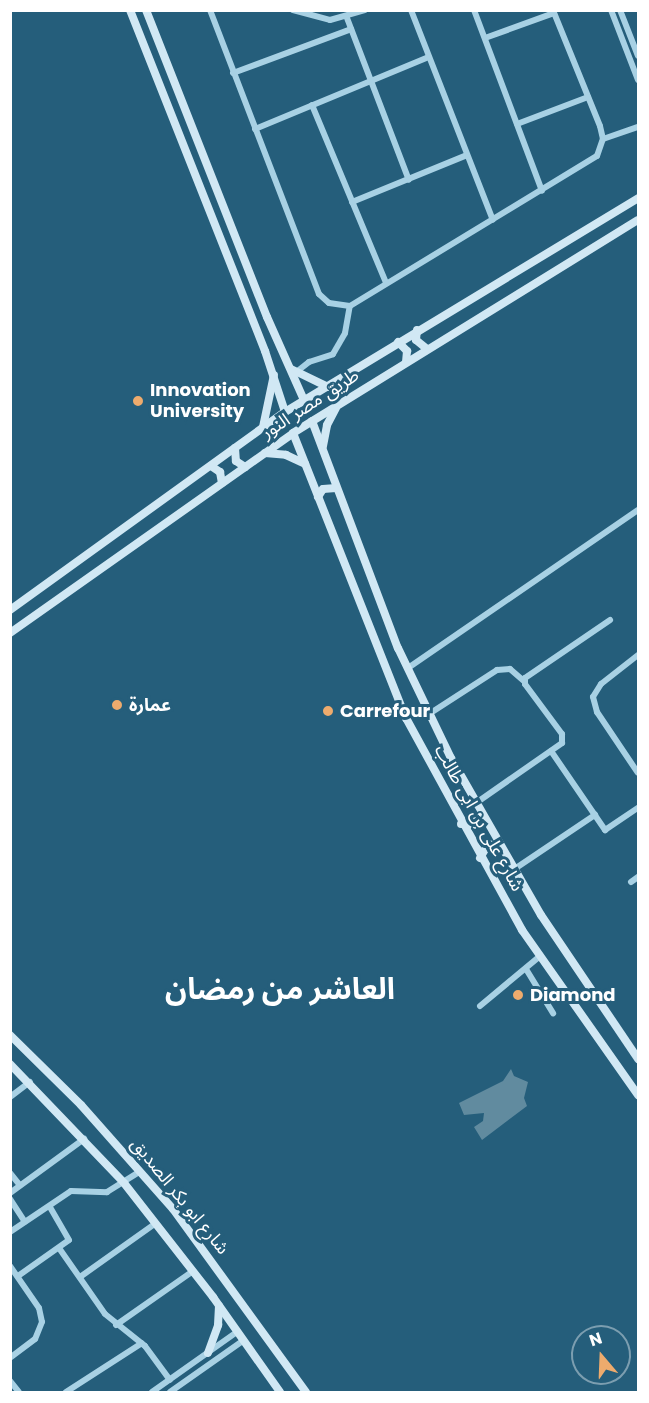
<!DOCTYPE html>
<meta charset="utf-8">
<style>
body{margin:0}
#map{position:relative;width:649px;height:1403px;overflow:hidden;background:#255e7b;font-family:Poppins,"Noto Sans Arabic",sans-serif}
div>[style]{position:absolute}
[style*='--x']{left:calc(var(--x)*1px);top:calc(var(--y)*1px);width:calc(var(--w)*1px);rotate:calc(var(--a)*1deg)}
.water>*{inset:0;background:#618b9f}
.street>*{height:6px;margin:-3px;padding:0 3px;transform-origin:3px;border-radius:3px;background:#a8d1e4}
.secondary>*{height:8px;margin:-4px;padding:0 4px;transform-origin:4px;border-radius:4px;background:#d1e8f4}
.dots>*{width:16px;height:16px;translate:-50% -50%;box-sizing:border-box;border:3px solid #255e7b;border-radius:50%}
span{translate:-50% -50%;white-space:nowrap;text-align:center;line-height:1.15;-webkit-text-stroke:6px #255e7b;paint-order:stroke}
.poi-label{font-size:18px;color:#fff;font-weight:700}
.left{translate:0 -50%;text-align:left}
.street-label{font-size:18px;color:#fff}
.town-label{font-size:30px;color:#fff;font-weight:700}
.frame{position:absolute;inset:0;border:12px solid #fff;pointer-events:none}
.north{position:absolute;left:571px;top:1325px;width:60px;height:60px;box-sizing:border-box;background:#255e7b;border:2px solid #7c9eb0;border-radius:50%;rotate:341deg;font-size:16px;font-weight:700;line-height:24px;text-align:center;color:#fff}
.north::after{content:'';display:block;margin:auto;width:21px;height:27px;background:#eeab6d;clip-path:polygon(50% 0,100% 100%,50% 72%,0 100%)}
</style>
<div id="map">
<div class="water">
<i style="clip-path:polygon(511px 1069px,514px 1076px,528px 1082px,524px 1098px,527px 1106px,482px 1140px,474px 1127px,483px 1121px,484px 1113px,464px 1115px,459px 1103px,503px 1081px)"></i>
</div>
<div class="street">
<i style="--x:210;--y:10;--w:304;--a:69"></i>
<i style="--x:319;--y:294;--w:13;--a:42"></i>
<i style="--x:329;--y:303;--w:21;--a:8"></i>
<i style="--x:350;--y:306;--w:289;--a:-31.3"></i>
<i style="--x:597;--y:156;--w:18;--a:-71"></i>
<i style="--x:603;--y:139;--w:13;--a:-103"></i>
<i style="--x:600;--y:126;--w:125;--a:-112.1"></i>
<i style="--x:293;--y:10;--w:38;--a:15"></i>
<i style="--x:330;--y:20;--w:36;--a:-16"></i>
<i style="--x:411;--y:10;--w:225;--a:68.7"></i>
<i style="--x:474;--y:10;--w:193;--a:69.4"></i>
<i style="--x:611;--y:10;--w:75;--a:68.9"></i>
<i style="--x:620;--y:10;--w:49;--a:68.6"></i>
<i style="--x:347;--y:18;--w:173;--a:69.1"></i>
<i style="--x:485;--y:38;--w:73;--a:-19.9"></i>
<i style="--x:233;--y:73;--w:126;--a:-20.4"></i>
<i style="--x:312;--y:105;--w:193;--a:67.4"></i>
<i style="--x:517;--y:124;--w:76;--a:-20.8"></i>
<i style="--x:255;--y:129;--w:188;--a:-22.5"></i>
<i style="--x:603;--y:139;--w:37;--a:-19"></i>
<i style="--x:352;--y:202;--w:124;--a:-22.2"></i>
<i style="--x:295;--y:373;--w:18;--a:-38"></i>
<i style="--x:309;--y:362;--w:25;--a:-18"></i>
<i style="--x:333;--y:354;--w:24;--a:-60"></i>
<i style="--x:345;--y:333;--w:27;--a:-80"></i>
<i style="--x:638;--y:655;--w:47;--a:141.9"></i>
<i style="--x:601;--y:684;--w:15;--a:122"></i>
<i style="--x:593;--y:697;--w:16;--a:75"></i>
<i style="--x:597;--y:712;--w:73;--a:56.1"></i>
<i style="--x:408;--y:668;--w:279;--a:-34.5"></i>
<i style="--x:429;--y:714;--w:81;--a:-32.9"></i>
<i style="--x:497;--y:670;--w:13;--a:-4"></i>
<i style="--x:510;--y:669;--w:18;--a:41"></i>
<i style="--x:551;--y:751;--w:96;--a:55.6"></i>
<i style="--x:605;--y:830;--w:40;--a:-34"></i>
<i style="--x:476;--y:803;--w:105;--a:-34.9"></i>
<i style="--x:562;--y:743;--w:9;--a:-90"></i>
<i style="--x:562;--y:734;--w:62;--a:-126.5"></i>
<i style="--x:525;--y:684;--w:6;--a:-90"></i>
<i style="--x:525;--y:678;--w:103;--a:-34.3"></i>
<i style="--x:513;--y:870;--w:99;--a:-33.9"></i>
<i style="--x:631;--y:882;--w:9;--a:-36"></i>
<i style="--x:526;--y:969;--w:52;--a:58.5"></i>
<i style="--x:480;--y:1006;--w:78;--a:-39.8"></i>
<i style="--x:10;--y:1097;--w:25;--a:-37"></i>
<i style="--x:10;--y:1173;--w:14;--a:51"></i>
<i style="--x:10;--y:1193;--w:92;--a:-36.1"></i>
<i style="--x:10;--y:1199;--w:27;--a:57"></i>
<i style="--x:10;--y:1232;--w:73;--a:-33.9"></i>
<i style="--x:71;--y:1191;--w:36;--a:2"></i>
<i style="--x:107;--y:1192;--w:39;--a:-32"></i>
<i style="--x:59;--y:1248;--w:80;--a:55.1"></i>
<i style="--x:105;--y:1314;--w:51;--a:38.7"></i>
<i style="--x:145;--y:1346;--w:42;--a:53.7"></i>
<i style="--x:10;--y:1266;--w:51;--a:55.4"></i>
<i style="--x:39;--y:1308;--w:14;--a:78"></i>
<i style="--x:42;--y:1322;--w:18;--a:112"></i>
<i style="--x:35;--y:1339;--w:31;--a:143"></i>
<i style="--x:18;--y:1276;--w:62;--a:-35.2"></i>
<i style="--x:69;--y:1240;--w:39;--a:-120"></i>
<i style="--x:80;--y:1277;--w:93;--a:-35.4"></i>
<i style="--x:116;--y:1325;--w:94;--a:-35"></i>
<i style="--x:10;--y:1381;--w:14;--a:51"></i>
<i style="--x:66;--y:1392;--w:90;--a:-32.8"></i>
<i style="--x:152;--y:1392;--w:105;--a:-35.3"></i>
<i style="--x:170;--y:1392;--w:90;--a:-35.1"></i>
</div>
<div class="secondary">
<i style="--x:130;--y:10;--w:367;--a:68.4"></i>
<i style="--x:265;--y:351;--w:64;--a:71.8"></i>
<i style="--x:146;--y:10;--w:330;--a:68.5"></i>
<i style="--x:267;--y:317;--w:91;--a:66"></i>
<i style="--x:417;--y:330;--w:10;--a:96"></i>
<i style="--x:416;--y:340;--w:14;--a:39"></i>
<i style="--x:398;--y:342;--w:13;--a:45"></i>
<i style="--x:407;--y:351;--w:11;--a:95"></i>
<i style="--x:291;--y:369;--w:41;--a:25.9"></i>
<i style="--x:312;--y:421;--w:243;--a:69.3"></i>
<i style="--x:398;--y:648;--w:122;--a:64.3"></i>
<i style="--x:451;--y:758;--w:181;--a:60.2"></i>
<i style="--x:541;--y:915;--w:174;--a:56"></i>
<i style="--x:263;--y:427;--w:53;--a:-78.1"></i>
<i style="--x:293;--y:433;--w:307;--a:68.4"></i>
<i style="--x:406;--y:718;--w:242;--a:61.3"></i>
<i style="--x:522;--y:930;--w:202;--a:54.9"></i>
<i style="--x:323;--y:446;--w:21;--a:-79"></i>
<i style="--x:327;--y:425;--w:19;--a:-62"></i>
<i style="--x:235;--y:448;--w:13;--a:86"></i>
<i style="--x:236;--y:461;--w:11;--a:34"></i>
<i style="--x:265;--y:453;--w:21;--a:5"></i>
<i style="--x:286;--y:455;--w:21;--a:25"></i>
<i style="--x:211;--y:466;--w:11;--a:34"></i>
<i style="--x:220;--y:472;--w:11;--a:80"></i>
<i style="--x:318;--y:497;--w:9;--a:-58"></i>
<i style="--x:323;--y:489;--w:13;--a:-4"></i>
<i style="--x:10;--y:610;--w:339;--a:-35.8"></i>
<i style="--x:285;--y:412;--w:413;--a:-31.2"></i>
<i style="--x:10;--y:633;--w:347;--a:-35.2"></i>
<i style="--x:293;--y:433;--w:405;--a:-31.7"></i>
<i style="--x:461;--y:824;--w:12;--a:0"></i>
<i style="--x:473;--y:824;--w:13;--a:-48"></i>
<i style="--x:480;--y:858;--w:16;--a:-60"></i>
<i style="--x:488;--y:844;--w:12;--a:14"></i>
<i style="--x:10;--y:1035;--w:100;--a:44.6"></i>
<i style="--x:81;--y:1105;--w:139;--a:48.5"></i>
<i style="--x:173;--y:1209;--w:226;--a:54"></i>
<i style="--x:10;--y:1064;--w:165;--a:46.2"></i>
<i style="--x:124;--y:1183;--w:145;--a:52"></i>
<i style="--x:213;--y:1297;--w:116;--a:54.8"></i>
<i style="--x:208;--y:1353;--w:30;--a:-70"></i>
<i style="--x:218;--y:1325;--w:19;--a:-87"></i>
</div>
<div class="dots">
<i style="left:138px;top:401px;background:#eeab6d"></i>
<i style="left:117px;top:705px;background:#eeab6d"></i>
<i style="left:328px;top:711px;background:#eeab6d"></i>
<i style="left:518px;top:995px;background:#eeab6d"></i>
</div>
<div class="poi-label">
<span class="left" style="left:150px;top:401px">Innovation<br>University</span>
<span class="left" style="left:129px;top:705px">عمارة</span>
<span class="left" style="left:340px;top:711px">Carrefour</span>
<span class="left" style="left:530px;top:995px">Diamond</span>
</div>
<div class="street-label">
<span style="left:310px;top:404px;rotate:-33deg">طريق مصر النور</span>
<span style="left:479px;top:818px;rotate:61deg">شارع على بن ابى طالب</span>
<span style="left:180px;top:1196px;rotate:51deg">شارع ابو بكر الصديق</span>
</div>
<div class="town-label">
<span style="left:280px;top:989px">العاشر من رمضان</span>
</div>
<div class="frame"></div>
<div class="north">N</div>
</div>
